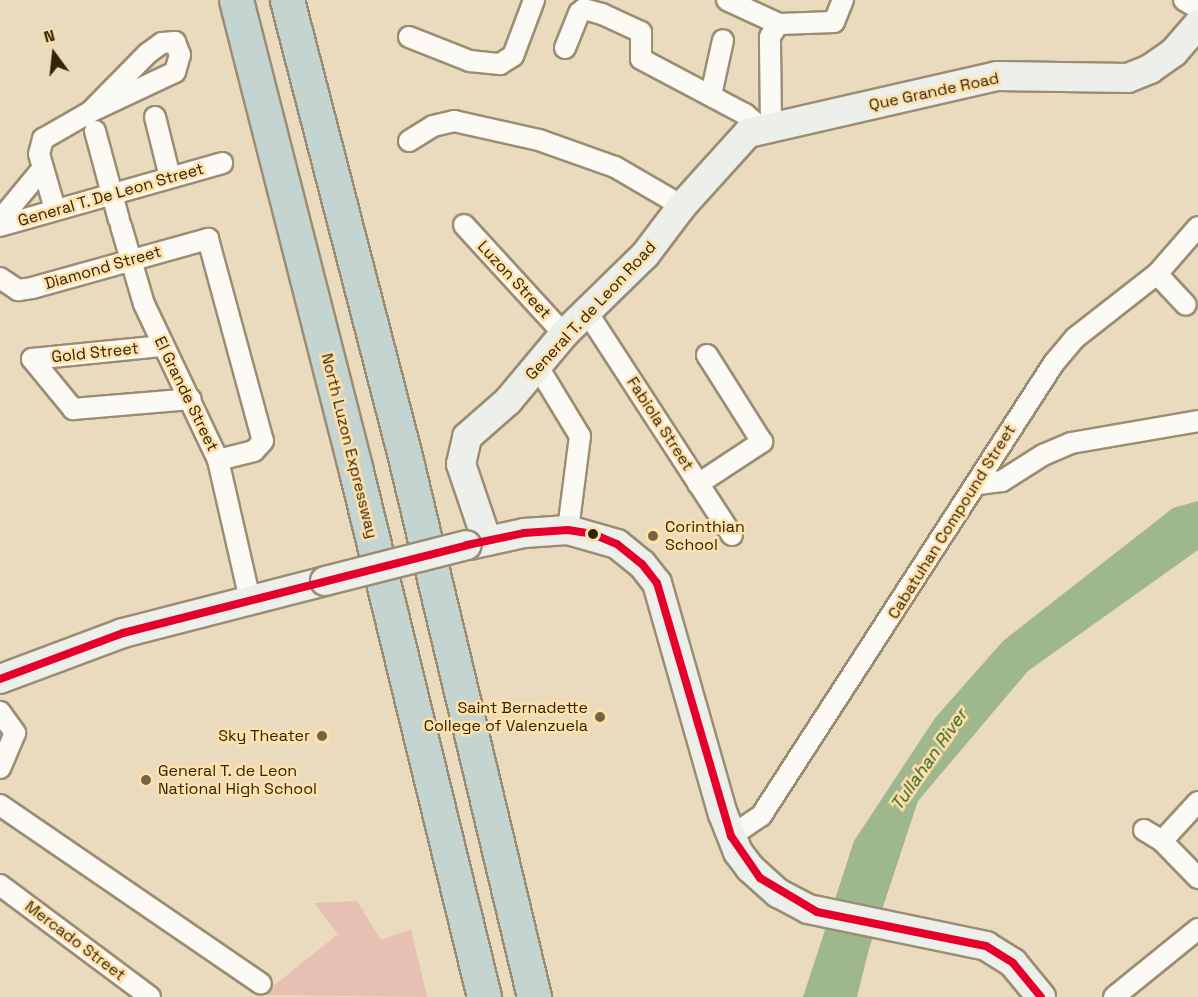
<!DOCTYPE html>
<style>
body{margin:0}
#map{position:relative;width:1198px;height:997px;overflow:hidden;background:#ebdbbe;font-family:"Space Grotesk",sans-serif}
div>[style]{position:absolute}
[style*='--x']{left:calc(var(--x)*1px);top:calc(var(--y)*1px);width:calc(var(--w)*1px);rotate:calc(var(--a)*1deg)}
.green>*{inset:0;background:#e6c0b2}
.water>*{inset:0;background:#9fb78c}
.roads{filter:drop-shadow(2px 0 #9b8d73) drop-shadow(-2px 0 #9b8d73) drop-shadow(0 2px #9b8d73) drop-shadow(0 -2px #9b8d73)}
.street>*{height:20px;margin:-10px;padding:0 10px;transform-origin:10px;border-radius:10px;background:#fcfaf5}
.secondary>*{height:28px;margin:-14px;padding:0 14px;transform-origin:14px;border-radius:14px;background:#ecefea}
.highway>*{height:33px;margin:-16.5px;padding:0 16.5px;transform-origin:16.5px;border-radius:16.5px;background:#c4d4d1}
.bridges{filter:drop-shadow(2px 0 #9b8d73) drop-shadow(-2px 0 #9b8d73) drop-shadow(0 2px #9b8d73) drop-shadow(0 -2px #9b8d73)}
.secondary-bridge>*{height:28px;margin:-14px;padding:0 14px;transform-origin:14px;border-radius:14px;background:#ecefea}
.bus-1>*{height:8px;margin:-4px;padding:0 4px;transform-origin:4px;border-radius:4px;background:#e4002b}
.dots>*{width:16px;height:16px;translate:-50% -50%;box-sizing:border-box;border:3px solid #fee0ab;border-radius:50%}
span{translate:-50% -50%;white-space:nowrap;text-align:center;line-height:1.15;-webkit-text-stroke:5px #fee0ab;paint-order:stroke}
.street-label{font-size:16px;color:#322408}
.poi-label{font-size:16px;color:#322408}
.left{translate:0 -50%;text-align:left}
.right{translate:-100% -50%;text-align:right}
.water-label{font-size:18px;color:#255e1d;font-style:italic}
.north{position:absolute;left:24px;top:24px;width:60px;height:60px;-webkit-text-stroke:4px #fee0ab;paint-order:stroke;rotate:345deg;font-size:16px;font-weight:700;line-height:24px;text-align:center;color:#322408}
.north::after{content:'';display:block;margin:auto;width:21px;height:27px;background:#322408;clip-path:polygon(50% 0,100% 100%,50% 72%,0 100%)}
</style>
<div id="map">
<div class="green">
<i style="clip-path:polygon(357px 901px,381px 940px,411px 929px,427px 997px,262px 995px,338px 934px,314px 903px)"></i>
</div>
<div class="water">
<i style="clip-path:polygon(1198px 501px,1198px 550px,1028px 671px,918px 801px,869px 949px,857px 997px,803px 997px,854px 841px,935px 718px,1003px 641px,1173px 508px)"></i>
</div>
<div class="roads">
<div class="street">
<i style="--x:727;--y:0;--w:57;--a:24.8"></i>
<i style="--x:1184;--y:0;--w:16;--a:30"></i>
<i style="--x:409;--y:37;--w:66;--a:21.5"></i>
<i style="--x:470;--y:61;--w:30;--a:6"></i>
<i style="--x:500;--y:64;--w:15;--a:-32"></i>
<i style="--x:513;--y:56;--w:60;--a:-69.4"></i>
<i style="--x:565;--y:48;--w:38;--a:-68"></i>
<i style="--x:579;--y:13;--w:6;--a:-39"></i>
<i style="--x:584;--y:9;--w:19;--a:16"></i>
<i style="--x:602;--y:14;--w:43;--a:24.8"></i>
<i style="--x:641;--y:32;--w:27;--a:90"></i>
<i style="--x:641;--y:59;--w:118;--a:27.9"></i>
<i style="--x:745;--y:114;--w:20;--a:41"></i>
<i style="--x:711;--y:95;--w:56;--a:-77.7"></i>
<i style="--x:155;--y:117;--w:62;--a:76"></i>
<i style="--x:771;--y:125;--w:88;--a:-90.7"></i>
<i style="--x:770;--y:37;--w:8;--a:-60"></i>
<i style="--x:774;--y:30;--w:8;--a:-50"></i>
<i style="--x:779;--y:24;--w:55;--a:-2.1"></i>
<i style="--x:834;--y:22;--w:24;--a:-68"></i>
<i style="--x:95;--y:131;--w:92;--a:74.9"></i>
<i style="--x:409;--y:141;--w:28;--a:-32"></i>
<i style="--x:433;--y:126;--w:22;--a:-13"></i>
<i style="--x:454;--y:121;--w:87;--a:12.6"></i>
<i style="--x:539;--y:140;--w:81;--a:19.6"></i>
<i style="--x:615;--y:167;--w:78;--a:30.2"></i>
<i style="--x:55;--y:209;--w:57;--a:-106.2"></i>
<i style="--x:39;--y:154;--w:16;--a:-75"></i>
<i style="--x:43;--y:139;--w:54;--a:-29.9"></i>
<i style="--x:90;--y:112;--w:94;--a:-25.2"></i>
<i style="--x:175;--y:72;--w:18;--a:-74"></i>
<i style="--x:180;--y:55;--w:14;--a:-111"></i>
<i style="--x:175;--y:42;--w:13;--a:176"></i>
<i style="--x:162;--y:43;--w:17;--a:144"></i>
<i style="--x:148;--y:53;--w:83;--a:134.5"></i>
<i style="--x:0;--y:220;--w:67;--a:-50.4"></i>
<i style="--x:464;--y:225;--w:148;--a:47.5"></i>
<i style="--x:0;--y:226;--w:231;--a:-15.8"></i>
<i style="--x:121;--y:226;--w:81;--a:73.6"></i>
<i style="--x:144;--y:304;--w:173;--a:64.6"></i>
<i style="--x:218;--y:460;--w:144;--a:77.1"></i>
<i style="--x:1157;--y:274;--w:42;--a:46.9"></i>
<i style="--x:0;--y:278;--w:22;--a:34"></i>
<i style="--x:18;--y:290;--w:14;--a:-8"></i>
<i style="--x:32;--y:288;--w:183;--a:-15.6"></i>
<i style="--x:208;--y:239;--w:209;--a:74.8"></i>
<i style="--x:263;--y:441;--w:13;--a:132"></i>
<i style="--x:254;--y:451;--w:37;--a:166"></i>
<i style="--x:587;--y:312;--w:266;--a:57"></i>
<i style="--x:32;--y:359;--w:65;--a:50.6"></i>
<i style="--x:73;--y:409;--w:118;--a:-4.8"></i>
<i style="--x:32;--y:359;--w:132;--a:-5.7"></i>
<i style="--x:538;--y:367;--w:81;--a:58.7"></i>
<i style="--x:580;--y:436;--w:95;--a:97.3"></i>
<i style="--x:698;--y:484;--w:77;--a:-33.3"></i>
<i style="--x:762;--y:442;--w:103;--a:-122.3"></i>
<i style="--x:978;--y:484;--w:24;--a:-7"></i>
<i style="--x:1002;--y:481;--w:49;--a:-32.4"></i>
<i style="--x:1043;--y:455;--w:30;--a:-23"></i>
<i style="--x:1071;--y:443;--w:129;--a:-9.8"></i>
<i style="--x:0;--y:712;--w:26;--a:54"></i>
<i style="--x:15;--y:733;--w:38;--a:113"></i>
<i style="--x:0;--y:805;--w:316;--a:34.4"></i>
<i style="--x:1144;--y:830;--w:21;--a:31"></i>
<i style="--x:1162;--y:841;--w:52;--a:45.8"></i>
<i style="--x:731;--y:836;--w:36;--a:-34"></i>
<i style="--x:761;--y:816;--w:539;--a:-57.11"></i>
<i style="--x:1054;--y:363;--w:33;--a:-50"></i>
<i style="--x:1075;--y:338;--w:104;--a:-38"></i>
<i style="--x:1157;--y:274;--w:62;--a:-48.9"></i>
<i style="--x:1162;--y:841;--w:53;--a:-47.3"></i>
<i style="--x:0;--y:885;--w:187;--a:36.7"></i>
<i style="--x:1114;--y:997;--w:108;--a:-39"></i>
</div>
<div class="secondary">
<i style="--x:487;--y:541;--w:81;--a:-108.7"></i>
<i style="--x:461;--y:464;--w:28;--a:-77"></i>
<i style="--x:467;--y:437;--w:55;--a:-41.3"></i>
<i style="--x:508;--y:401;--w:87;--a:-50.1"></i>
<i style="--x:564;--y:334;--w:113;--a:-44.3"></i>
<i style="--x:645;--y:255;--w:61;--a:-52.9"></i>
<i style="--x:682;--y:206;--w:98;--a:-47.9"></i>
<i style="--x:748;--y:133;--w:255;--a:-12.9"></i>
<i style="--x:997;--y:76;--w:131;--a:0.9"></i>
<i style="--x:1128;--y:78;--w:24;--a:-22"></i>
<i style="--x:1150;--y:69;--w:29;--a:-35"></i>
<i style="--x:1174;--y:52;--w:37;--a:-49"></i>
<i style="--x:469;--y:545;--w:56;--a:-12.3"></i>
<i style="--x:524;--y:533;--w:44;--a:-3.9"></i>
<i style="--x:568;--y:530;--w:51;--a:15.9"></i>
<i style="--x:617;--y:544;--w:32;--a:39"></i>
<i style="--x:642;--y:564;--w:24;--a:52"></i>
<i style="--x:657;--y:583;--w:240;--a:74.1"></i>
<i style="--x:723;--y:814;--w:41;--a:68.5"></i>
<i style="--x:738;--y:852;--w:20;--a:53"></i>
<i style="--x:750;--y:868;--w:38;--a:42"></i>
<i style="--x:778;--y:893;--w:34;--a:28"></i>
<i style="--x:808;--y:909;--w:182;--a:11.7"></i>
<i style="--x:986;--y:946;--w:32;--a:32"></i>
<i style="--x:1013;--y:963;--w:44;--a:50.5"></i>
<i style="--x:0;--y:679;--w:131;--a:-20.5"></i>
<i style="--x:123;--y:633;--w:209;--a:-14.4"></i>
</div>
<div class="highway">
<i style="--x:236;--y:0;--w:486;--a:75.7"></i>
<i style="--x:356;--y:471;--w:541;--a:76.32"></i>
<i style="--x:287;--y:0;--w:480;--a:75.5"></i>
<i style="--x:407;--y:465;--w:547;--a:76.57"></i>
</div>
</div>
<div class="bridges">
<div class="secondary-bridge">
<i style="--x:325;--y:581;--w:146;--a:-14.2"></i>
</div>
</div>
<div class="bus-1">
<i style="--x:0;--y:679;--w:131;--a:-20.5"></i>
<i style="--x:123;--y:633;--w:355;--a:-14.3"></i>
<i style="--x:467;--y:545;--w:58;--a:-11.9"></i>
<i style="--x:524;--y:533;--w:44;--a:-3.9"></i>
<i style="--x:568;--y:530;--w:25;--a:9"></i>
<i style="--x:593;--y:534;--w:26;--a:23"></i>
<i style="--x:617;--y:544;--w:32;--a:39"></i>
<i style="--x:642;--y:564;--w:24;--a:52"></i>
<i style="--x:657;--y:583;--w:264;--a:73.7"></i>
<i style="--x:731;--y:836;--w:51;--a:55.4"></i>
<i style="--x:760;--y:878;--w:66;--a:30.8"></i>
<i style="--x:817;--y:912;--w:172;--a:11.4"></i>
<i style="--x:986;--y:946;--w:32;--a:32"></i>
<i style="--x:1013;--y:963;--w:44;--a:50.5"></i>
</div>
<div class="dots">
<i style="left:593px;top:534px;background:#322408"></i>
<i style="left:653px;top:536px;background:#736448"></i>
<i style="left:600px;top:717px;background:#736448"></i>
<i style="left:322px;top:736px;background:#736448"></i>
<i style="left:146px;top:780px;background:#736448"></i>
</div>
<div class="street-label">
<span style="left:934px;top:92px;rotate:-12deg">Que Grande Road</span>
<span style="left:111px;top:195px;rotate:-16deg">General T. De Leon Street</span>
<span style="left:103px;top:268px;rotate:-16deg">Diamond Street</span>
<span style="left:514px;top:280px;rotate:47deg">Luzon Street</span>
<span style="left:591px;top:311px;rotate:-47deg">General T. de Leon Road</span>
<span style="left:95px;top:353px;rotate:-6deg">Gold Street</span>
<span style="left:186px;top:394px;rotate:64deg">El Grande Street</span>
<span style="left:660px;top:424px;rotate:57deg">Fabiola Street</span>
<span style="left:349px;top:446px;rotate:76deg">North Luzon Expressway</span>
<span style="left:952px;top:522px;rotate:-58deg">Cabatuhan Compound Street</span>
<span style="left:75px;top:941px;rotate:37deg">Mercado Street</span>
</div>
<div class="poi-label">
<span class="left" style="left:665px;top:536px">Corinthian<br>School</span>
<span class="right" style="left:588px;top:717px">Saint Bernadette<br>College of Valenzuela</span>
<span class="right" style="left:310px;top:736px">Sky Theater</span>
<span class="left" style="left:158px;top:780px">General T. de Leon<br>National High School</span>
</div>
<div class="water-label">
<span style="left:929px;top:760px;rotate:-55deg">Tullahan River</span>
</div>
<div class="north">N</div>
</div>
